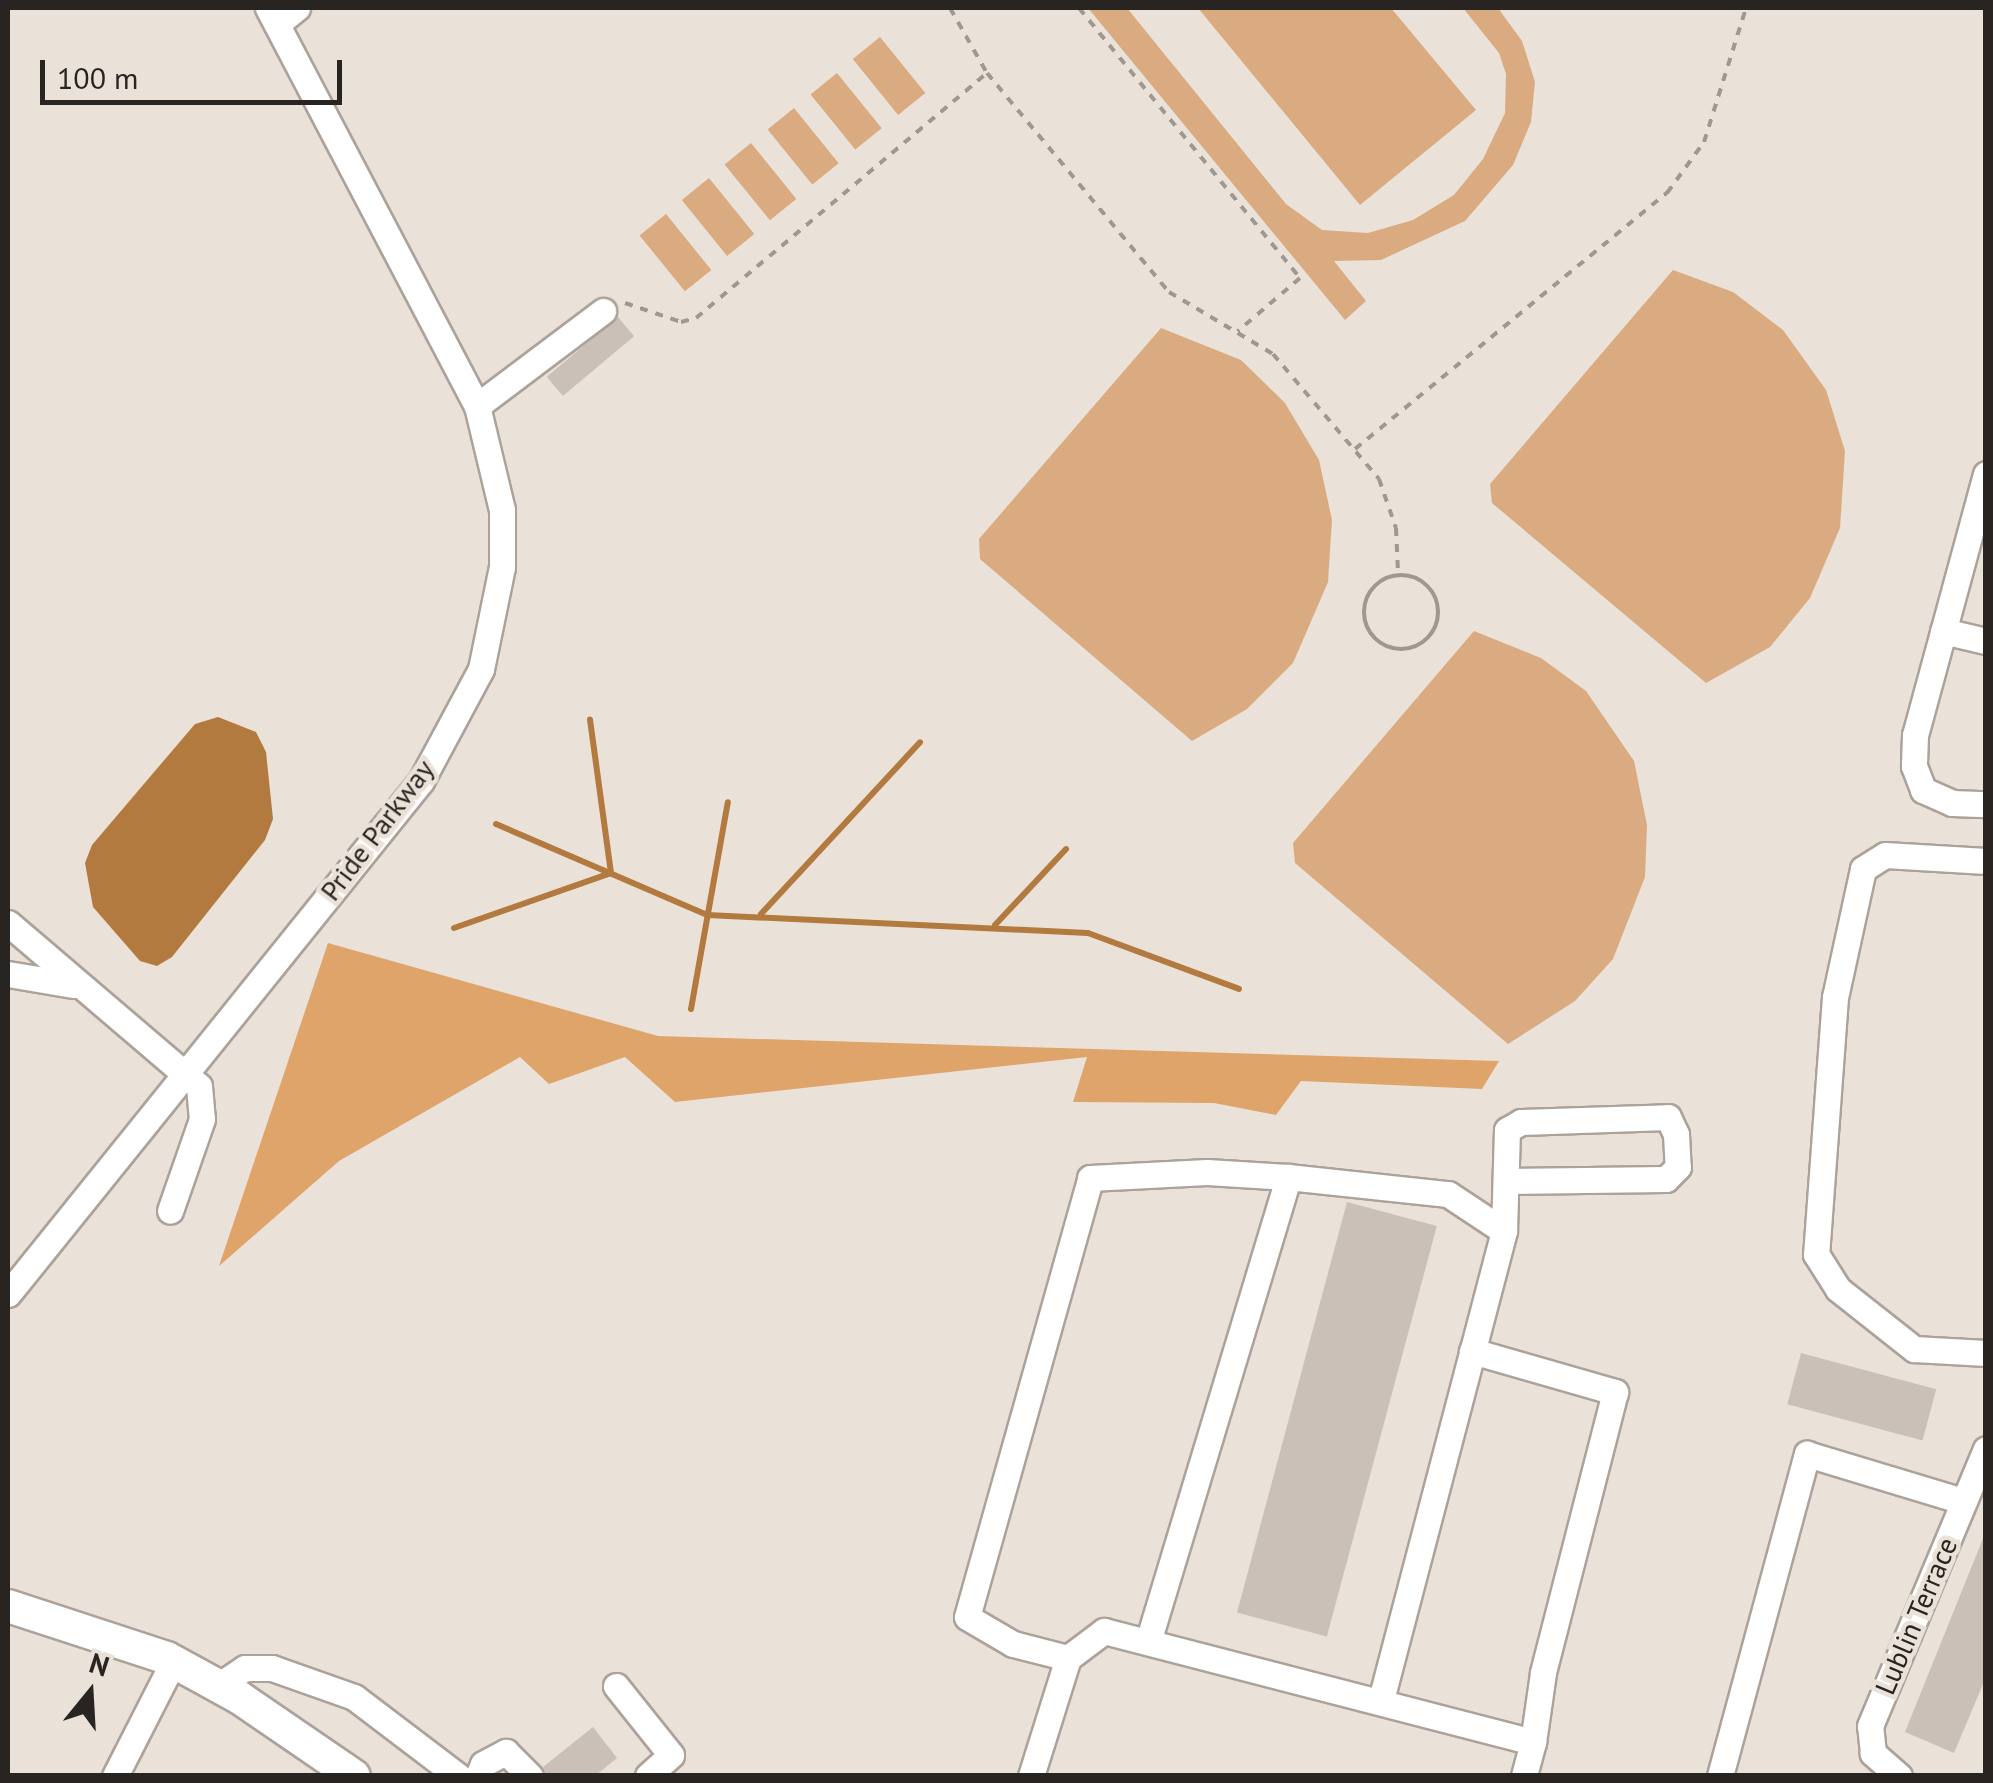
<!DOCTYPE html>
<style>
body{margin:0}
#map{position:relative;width:1993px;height:1783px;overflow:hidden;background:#eae1d8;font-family:"PT Sans",sans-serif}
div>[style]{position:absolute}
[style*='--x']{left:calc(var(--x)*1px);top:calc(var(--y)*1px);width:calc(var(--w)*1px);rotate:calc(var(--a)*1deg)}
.green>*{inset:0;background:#daab80;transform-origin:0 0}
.forest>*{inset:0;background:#dfa46a}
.water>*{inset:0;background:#b37a40}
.stream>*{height:6px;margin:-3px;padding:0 3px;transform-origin:3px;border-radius:3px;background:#b37a40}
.building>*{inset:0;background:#cac0b7;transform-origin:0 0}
.path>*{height:4px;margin-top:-2px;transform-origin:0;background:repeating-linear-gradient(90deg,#9e9891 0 8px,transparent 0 16px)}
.path>.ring{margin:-2px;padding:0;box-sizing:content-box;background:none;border:4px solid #9e9891;border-radius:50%}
.roads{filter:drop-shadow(2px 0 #aca29a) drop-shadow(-2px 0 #aca29a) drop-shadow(0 2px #aca29a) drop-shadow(0 -2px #aca29a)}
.minor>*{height:25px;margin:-12.5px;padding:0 12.5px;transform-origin:12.5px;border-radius:12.5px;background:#fff}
.major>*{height:32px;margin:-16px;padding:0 16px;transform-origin:16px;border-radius:16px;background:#fff}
span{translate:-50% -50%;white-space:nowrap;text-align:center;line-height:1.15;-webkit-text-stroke:9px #eae1d8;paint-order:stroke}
.street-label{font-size:28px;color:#272421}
.frame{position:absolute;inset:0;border:10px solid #272421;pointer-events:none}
.north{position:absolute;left:40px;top:1643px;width:100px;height:100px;-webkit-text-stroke:8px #eae1d8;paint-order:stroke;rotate:18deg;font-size:28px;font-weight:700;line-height:40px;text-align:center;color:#272421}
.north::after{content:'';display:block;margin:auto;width:35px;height:45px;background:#272421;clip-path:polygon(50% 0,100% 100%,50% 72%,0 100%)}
.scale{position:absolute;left:40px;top:60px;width:302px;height:45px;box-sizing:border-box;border:5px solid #272421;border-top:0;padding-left:12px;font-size:30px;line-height:35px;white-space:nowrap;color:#272421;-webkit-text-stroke:8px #eae1d8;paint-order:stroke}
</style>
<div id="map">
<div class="green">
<i style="clip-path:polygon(1088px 8px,1127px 8px,1286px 204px,1322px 230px,1368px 233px,1413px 220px,1454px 195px,1483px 159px,1505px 113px,1506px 74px,1499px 53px,1463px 8px,1498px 8px,1522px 41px,1535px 82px,1531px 122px,1513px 165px,1465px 221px,1381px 260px,1334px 261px,1366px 301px,1345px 320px)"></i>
<i style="clip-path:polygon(1198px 8px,1391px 8px,1476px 110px,1360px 205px)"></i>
<i style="left:880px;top:37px;width:72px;height:35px;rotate:51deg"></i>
<i style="left:837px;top:73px;width:71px;height:34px;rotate:51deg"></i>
<i style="left:794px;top:108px;width:71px;height:34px;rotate:51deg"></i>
<i style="left:751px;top:143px;width:72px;height:34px;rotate:51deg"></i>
<i style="left:709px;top:178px;width:72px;height:35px;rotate:51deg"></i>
<i style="left:666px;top:214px;width:72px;height:34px;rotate:51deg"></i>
<i style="clip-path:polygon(1673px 270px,1733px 292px,1783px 330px,1826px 390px,1845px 451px,1840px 528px,1810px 598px,1770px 647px,1706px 683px,1492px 503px,1490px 484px)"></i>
<i style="clip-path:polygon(1161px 328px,1241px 360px,1285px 403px,1319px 460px,1332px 520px,1328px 582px,1293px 663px,1247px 709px,1192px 741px,980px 559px,979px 539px)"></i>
<i style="clip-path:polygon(1474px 631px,1541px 658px,1586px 691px,1634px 761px,1647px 825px,1645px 877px,1613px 959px,1575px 1001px,1508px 1044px,1295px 863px,1293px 843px)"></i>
</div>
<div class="forest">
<i style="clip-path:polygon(328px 943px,658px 1036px,1499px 1061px,1482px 1089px,1301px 1081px,1276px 1115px,1214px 1103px,1073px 1102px,1087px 1057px,675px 1102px,625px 1057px,549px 1084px,520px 1057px,339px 1161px,219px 1266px)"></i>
</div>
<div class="water">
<i style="clip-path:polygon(218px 717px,256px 732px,266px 752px,273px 819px,265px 840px,172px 957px,157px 966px,140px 961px,93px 907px,85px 863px,92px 845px,195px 724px)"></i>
</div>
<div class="stream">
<i style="--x:496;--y:824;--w:230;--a:23.3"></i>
<i style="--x:707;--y:915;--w:381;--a:2.7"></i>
<i style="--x:1088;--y:933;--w:161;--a:20.3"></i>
<i style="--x:761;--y:914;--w:234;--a:-47.2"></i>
<i style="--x:995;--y:925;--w:104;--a:-46.9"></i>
<i style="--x:454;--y:928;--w:166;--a:-19.3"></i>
<i style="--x:611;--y:873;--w:155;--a:-97.8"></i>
<i style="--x:691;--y:1009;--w:210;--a:-79.9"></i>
</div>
<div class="building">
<i style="left:618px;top:317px;width:25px;height:93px;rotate:50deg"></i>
<i style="left:1347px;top:1202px;width:93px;height:425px;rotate:15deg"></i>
<i style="left:1801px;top:1353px;width:140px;height:53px;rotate:15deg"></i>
<i style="clip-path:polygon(1986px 1531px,1986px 1677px,1954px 1753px,1905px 1732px)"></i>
<i style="clip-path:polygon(593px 1727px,617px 1758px,595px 1776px,546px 1776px,543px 1767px)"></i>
</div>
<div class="path">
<i style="--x:950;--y:8;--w:75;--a:60.4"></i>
<i style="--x:987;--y:73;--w:285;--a:50.3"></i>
<i style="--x:1169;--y:292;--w:121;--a:30.8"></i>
<i style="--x:1273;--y:354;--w:164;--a:49.7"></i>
<i style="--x:1379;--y:479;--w:52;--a:70.9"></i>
<i style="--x:1396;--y:528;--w:44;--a:87.4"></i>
<i style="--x:1079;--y:8;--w:349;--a:50.7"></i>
<i style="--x:1300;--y:278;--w:82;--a:139.5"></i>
<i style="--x:625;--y:303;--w:59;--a:18.7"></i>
<i style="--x:681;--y:322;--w:16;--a:-15"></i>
<i style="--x:696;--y:318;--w:380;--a:-40.1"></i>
<i style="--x:1355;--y:449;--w:404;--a:-39.4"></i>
<i style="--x:1667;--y:193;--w:63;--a:-54"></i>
<i style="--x:1704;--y:142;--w:140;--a:-72.6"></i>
<i class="ring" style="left:1364px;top:575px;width:70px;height:70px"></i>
</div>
<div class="roads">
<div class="minor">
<i style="--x:277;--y:24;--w:26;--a:-39"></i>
<i style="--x:477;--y:406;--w:158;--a:-37"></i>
<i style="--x:1986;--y:474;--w:270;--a:105.2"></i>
<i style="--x:1915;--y:735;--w:31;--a:92"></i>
<i style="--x:1914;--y:766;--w:26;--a:69"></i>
<i style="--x:1923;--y:790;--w:32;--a:24"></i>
<i style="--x:1952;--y:803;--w:34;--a:2"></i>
<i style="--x:1943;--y:631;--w:44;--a:13.1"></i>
<i style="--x:1986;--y:861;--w:101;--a:-176.6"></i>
<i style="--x:1885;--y:855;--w:26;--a:148"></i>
<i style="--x:1863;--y:869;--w:131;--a:102.3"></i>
<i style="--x:1835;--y:997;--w:258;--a:94.2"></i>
<i style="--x:1816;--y:1254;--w:41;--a:57.8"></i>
<i style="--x:1838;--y:1289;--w:97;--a:38.3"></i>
<i style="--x:1914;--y:1349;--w:72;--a:3.2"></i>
<i style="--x:8;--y:923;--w:251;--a:40.5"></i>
<i style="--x:199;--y:1086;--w:33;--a:85"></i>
<i style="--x:202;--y:1119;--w:97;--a:109.2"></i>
<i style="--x:8;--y:974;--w:67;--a:9.5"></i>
<i style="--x:1504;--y:1231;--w:101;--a:-88.3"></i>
<i style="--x:1507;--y:1130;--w:16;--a:-30"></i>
<i style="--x:1521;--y:1122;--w:147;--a:-1.9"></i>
<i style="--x:1668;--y:1117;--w:19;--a:65"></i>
<i style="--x:1676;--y:1134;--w:33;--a:87"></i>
<i style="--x:1678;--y:1167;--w:17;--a:135"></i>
<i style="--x:1666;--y:1179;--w:160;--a:179.3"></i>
<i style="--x:8;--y:1294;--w:659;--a:-51.16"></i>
<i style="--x:421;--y:781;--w:127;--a:-61.8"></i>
<i style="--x:481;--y:669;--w:104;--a:-78.4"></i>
<i style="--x:502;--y:567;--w:57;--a:-90"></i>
<i style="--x:502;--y:510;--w:107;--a:-103.5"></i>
<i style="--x:477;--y:406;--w:450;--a:-117.7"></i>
<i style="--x:1472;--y:1351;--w:149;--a:16"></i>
<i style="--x:1615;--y:1392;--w:290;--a:104.4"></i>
<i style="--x:1543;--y:1673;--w:70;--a:98.2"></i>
<i style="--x:1148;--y:1642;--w:486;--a:-73.2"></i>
<i style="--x:1288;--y:1177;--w:161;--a:6.1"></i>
<i style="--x:1448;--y:1194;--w:67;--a:33.5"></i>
<i style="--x:1504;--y:1231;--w:487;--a:104.7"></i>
<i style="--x:1068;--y:1658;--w:57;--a:-165.7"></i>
<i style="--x:1013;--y:1644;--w:53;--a:-149.6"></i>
<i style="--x:967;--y:1617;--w:456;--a:-74.3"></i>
<i style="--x:1090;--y:1178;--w:117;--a:-2.9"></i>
<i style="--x:1207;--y:1172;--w:81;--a:3.5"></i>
<i style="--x:218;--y:1686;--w:32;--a:-34"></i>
<i style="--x:245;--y:1668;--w:27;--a:0"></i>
<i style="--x:272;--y:1668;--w:87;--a:19.5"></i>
<i style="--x:354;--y:1697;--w:131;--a:37.2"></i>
<i style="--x:616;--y:1686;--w:88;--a:51.4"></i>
<i style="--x:671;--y:1755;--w:31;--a:138"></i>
<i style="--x:115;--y:1776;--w:128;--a:-63"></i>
<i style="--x:478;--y:1776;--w:13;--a:-67"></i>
<i style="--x:483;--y:1764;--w:26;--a:-28"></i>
<i style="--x:506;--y:1752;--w:34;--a:45"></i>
<i style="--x:1031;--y:1776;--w:124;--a:-72.6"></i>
<i style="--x:1068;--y:1658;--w:45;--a:-36.9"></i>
<i style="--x:1104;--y:1631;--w:443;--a:14.5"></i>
<i style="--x:1533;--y:1742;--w:35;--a:105"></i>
<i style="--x:1720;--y:1776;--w:334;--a:-74.9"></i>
<i style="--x:1807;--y:1454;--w:163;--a:16.8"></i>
<i style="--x:1899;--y:1776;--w:35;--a:-139"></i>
<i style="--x:1873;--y:1753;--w:27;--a:-96"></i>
<i style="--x:1870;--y:1726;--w:300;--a:-67.3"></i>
</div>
<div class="major">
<i style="--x:8;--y:1606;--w:167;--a:18.1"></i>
<i style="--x:167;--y:1658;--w:83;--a:28.7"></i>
<i style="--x:240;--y:1698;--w:138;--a:34.4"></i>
</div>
</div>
<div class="street-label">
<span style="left:377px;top:830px;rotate:-53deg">Pride Parkway</span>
<span style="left:1916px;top:1616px;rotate:-67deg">Lublin Terrace</span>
</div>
<div class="frame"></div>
<div class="north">N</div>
<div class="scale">100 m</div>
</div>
